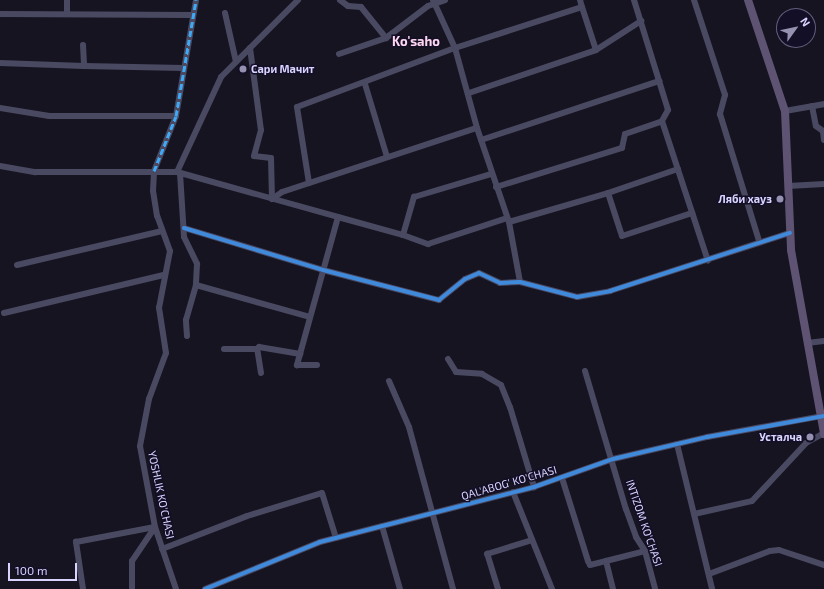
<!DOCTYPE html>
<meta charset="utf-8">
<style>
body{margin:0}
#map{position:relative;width:824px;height:589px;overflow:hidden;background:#161421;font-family:"Exo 2",sans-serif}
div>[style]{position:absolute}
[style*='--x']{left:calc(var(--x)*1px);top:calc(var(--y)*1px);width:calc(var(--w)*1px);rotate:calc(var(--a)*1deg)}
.minor>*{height:6px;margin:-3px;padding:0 3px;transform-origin:3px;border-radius:3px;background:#4a4962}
.major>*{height:8px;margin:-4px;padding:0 4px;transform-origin:4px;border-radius:4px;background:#5e5373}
.quiet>*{height:3px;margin-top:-1.5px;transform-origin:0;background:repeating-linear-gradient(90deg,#3fa9f5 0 6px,transparent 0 9px)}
.cycleway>*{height:4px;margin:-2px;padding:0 2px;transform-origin:2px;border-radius:2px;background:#408adc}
.dots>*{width:11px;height:11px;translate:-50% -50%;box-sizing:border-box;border:2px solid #130f26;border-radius:50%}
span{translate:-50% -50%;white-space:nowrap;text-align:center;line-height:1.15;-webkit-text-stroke:3px #130f26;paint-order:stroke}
.poi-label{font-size:11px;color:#d9d4ff;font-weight:700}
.left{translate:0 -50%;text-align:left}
.right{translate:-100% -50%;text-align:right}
.street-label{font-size:11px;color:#d9d4ff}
.quarter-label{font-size:13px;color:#ffd6f0;font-weight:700}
.north{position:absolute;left:776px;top:8px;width:40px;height:40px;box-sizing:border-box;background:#130f26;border:1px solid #625e7d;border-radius:50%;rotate:57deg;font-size:11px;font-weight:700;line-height:16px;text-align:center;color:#d9d4ff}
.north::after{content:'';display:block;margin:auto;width:14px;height:18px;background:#9591b1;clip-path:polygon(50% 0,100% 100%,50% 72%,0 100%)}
.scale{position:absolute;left:8px;top:563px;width:69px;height:18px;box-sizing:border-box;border:2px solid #d9d4ff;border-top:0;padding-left:5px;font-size:12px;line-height:14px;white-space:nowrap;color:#d9d4ff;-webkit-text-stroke:3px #130f26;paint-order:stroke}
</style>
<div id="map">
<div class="minor">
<i style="--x:67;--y:0;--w:14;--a:90"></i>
<i style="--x:340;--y:0;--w:10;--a:37"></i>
<i style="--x:348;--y:6;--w:13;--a:4"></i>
<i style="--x:361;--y:7;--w:40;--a:51"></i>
<i style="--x:386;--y:38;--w:53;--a:-37.3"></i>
<i style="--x:428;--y:6;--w:18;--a:-19"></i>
<i style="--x:433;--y:0;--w:53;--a:65.4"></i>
<i style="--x:455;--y:48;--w:83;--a:74.6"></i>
<i style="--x:477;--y:128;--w:99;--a:71.2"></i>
<i style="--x:509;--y:222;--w:61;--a:79.6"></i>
<i style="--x:634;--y:0;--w:115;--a:72.8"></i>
<i style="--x:668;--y:110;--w:13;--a:119"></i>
<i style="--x:662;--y:121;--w:147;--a:71.8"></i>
<i style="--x:694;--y:0;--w:100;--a:71.9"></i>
<i style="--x:725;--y:95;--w:20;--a:105"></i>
<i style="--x:720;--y:114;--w:133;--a:72.9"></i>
<i style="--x:582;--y:7;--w:45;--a:72"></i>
<i style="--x:225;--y:13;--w:50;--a:77.3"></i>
<i style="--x:0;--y:14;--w:193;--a:0.3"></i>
<i style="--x:83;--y:45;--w:21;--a:87"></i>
<i style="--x:84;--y:66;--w:99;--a:1.2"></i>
<i style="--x:250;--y:48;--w:83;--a:82.4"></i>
<i style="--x:261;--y:130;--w:27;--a:105"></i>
<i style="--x:254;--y:156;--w:17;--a:7"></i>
<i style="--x:271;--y:158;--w:41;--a:88.6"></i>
<i style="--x:339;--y:54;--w:50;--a:-18.8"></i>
<i style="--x:0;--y:63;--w:84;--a:2"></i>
<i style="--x:365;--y:84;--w:76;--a:73.2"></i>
<i style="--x:469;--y:93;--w:134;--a:-18.7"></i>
<i style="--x:596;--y:50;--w:54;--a:-32.8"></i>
<i style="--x:812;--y:106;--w:20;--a:79"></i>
<i style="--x:816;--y:126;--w:9;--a:36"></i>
<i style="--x:823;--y:131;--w:9;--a:84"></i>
<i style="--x:0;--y:108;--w:50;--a:9.3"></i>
<i style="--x:49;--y:116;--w:127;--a:0"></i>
<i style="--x:785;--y:111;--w:40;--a:-10"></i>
<i style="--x:481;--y:140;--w:188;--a:-18.3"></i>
<i style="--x:0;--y:166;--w:36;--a:10"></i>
<i style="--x:35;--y:172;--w:142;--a:0"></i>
<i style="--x:177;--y:172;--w:167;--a:15.6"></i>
<i style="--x:338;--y:217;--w:154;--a:105.5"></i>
<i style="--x:297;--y:365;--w:20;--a:0"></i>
<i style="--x:678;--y:169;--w:74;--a:161.1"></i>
<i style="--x:608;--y:193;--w:45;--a:72"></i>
<i style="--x:622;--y:236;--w:74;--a:-18.2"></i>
<i style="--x:177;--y:172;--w:105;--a:-65.1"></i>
<i style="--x:221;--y:77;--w:109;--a:-45"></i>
<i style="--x:180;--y:173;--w:64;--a:86.4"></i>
<i style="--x:184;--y:237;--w:30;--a:64"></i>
<i style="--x:197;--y:264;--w:21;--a:93"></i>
<i style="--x:309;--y:183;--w:77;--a:-99"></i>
<i style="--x:297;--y:107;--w:169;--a:-20.5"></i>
<i style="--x:455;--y:48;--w:133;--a:-17.9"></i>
<i style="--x:582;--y:7;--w:7;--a:-106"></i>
<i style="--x:788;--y:186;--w:36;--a:-3"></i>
<i style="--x:496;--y:187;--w:132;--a:-17.2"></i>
<i style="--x:622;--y:148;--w:14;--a:-78"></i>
<i style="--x:625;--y:134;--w:39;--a:-19"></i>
<i style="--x:272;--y:199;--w:12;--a:-35"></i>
<i style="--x:282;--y:192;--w:205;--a:-18.2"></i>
<i style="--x:338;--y:217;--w:67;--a:15.5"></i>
<i style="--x:403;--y:235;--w:40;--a:-74"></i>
<i style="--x:414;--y:197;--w:80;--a:-16.6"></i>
<i style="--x:509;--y:222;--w:103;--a:-16.3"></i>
<i style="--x:184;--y:228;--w:145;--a:16.8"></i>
<i style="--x:323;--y:270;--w:120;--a:14.5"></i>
<i style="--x:439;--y:300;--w:33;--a:-39"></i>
<i style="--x:465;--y:279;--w:15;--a:-23"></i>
<i style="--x:479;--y:273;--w:23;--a:25"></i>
<i style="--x:500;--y:283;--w:20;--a:-3"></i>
<i style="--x:520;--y:282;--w:59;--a:14.7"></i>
<i style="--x:577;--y:297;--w:34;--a:-10"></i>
<i style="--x:610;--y:291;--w:189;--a:-17.9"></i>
<i style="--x:403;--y:235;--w:27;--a:20"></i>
<i style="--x:428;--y:244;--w:83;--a:-18.2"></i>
<i style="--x:17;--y:265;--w:149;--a:-13.2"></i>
<i style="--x:4;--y:313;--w:164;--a:-13.4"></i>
<i style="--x:187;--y:336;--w:16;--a:-94"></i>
<i style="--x:186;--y:320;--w:36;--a:-74"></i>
<i style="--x:196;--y:285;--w:118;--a:15.7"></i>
<i style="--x:807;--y:343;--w:17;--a:-7"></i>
<i style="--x:224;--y:349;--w:33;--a:0"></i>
<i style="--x:448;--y:359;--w:15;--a:58"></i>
<i style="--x:456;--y:372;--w:26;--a:4"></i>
<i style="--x:482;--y:374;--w:22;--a:30"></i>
<i style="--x:501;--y:385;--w:24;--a:68"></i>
<i style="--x:510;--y:407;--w:84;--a:73.3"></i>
<i style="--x:585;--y:371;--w:144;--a:73.5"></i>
<i style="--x:626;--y:509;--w:30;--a:70"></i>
<i style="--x:636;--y:537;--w:17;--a:57"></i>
<i style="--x:645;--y:551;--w:39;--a:75"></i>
<i style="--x:261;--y:373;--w:24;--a:-99"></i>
<i style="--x:257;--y:349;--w:3;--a:-45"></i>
<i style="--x:259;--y:347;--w:42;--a:9.7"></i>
<i style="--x:389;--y:381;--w:50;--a:66.5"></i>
<i style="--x:409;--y:427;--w:168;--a:74.8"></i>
<i style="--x:677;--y:444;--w:149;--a:76.4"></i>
<i style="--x:562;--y:478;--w:87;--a:72.6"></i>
<i style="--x:588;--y:561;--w:4;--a:63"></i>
<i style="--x:590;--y:565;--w:16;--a:-14"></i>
<i style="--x:513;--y:492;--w:105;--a:68.1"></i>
<i style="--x:694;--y:514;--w:59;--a:-12.6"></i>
<i style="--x:752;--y:501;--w:79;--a:-47"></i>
<i style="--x:806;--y:443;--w:21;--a:-29"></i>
<i style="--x:382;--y:526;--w:66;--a:74.1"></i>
<i style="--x:162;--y:549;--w:91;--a:-21.2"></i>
<i style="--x:247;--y:516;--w:78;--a:-17"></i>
<i style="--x:322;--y:493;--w:47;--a:72.7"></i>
<i style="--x:709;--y:574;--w:65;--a:-20.7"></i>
<i style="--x:770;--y:551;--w:9;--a:-6"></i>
<i style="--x:779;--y:550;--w:47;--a:18.4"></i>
<i style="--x:83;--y:589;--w:48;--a:-98.5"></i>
<i style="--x:76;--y:542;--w:80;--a:-10.8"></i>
<i style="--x:155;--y:527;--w:41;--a:124.1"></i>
<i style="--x:132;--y:561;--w:28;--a:90"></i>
<i style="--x:176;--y:589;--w:65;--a:-108.7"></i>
<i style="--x:155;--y:527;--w:82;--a:-100.5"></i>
<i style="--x:140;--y:446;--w:48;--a:-79.2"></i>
<i style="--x:149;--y:399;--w:49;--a:-69.7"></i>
<i style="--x:166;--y:353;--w:46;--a:-98.8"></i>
<i style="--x:159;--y:308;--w:58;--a:-79.1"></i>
<i style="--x:170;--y:251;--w:37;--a:-110"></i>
<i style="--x:157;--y:216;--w:25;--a:-99"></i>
<i style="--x:153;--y:191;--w:20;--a:-87"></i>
<i style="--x:154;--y:171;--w:59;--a:-68.2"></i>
<i style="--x:176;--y:116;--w:118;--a:-80.2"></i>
<i style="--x:205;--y:589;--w:124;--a:-22.2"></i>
<i style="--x:320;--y:542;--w:221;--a:-14.4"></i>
<i style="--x:534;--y:487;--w:84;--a:-19.5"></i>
<i style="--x:613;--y:459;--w:97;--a:-13.2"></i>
<i style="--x:707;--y:437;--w:118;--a:-10.3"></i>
<i style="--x:498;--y:589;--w:37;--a:-107"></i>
<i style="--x:487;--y:554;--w:47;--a:-17.3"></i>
<i style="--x:613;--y:589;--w:29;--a:-104"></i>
<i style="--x:606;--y:561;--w:40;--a:-14.4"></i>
</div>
<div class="major">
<i style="--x:748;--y:0;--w:117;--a:71.6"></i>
<i style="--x:785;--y:111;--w:139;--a:87.5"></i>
<i style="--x:791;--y:250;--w:187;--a:79.8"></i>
</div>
<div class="quiet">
<i style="--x:154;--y:171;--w:59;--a:-68.2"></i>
<i style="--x:176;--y:116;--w:118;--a:-80.2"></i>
</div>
<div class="cycleway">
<i style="--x:184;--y:228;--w:145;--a:16.8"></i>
<i style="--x:323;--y:270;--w:120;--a:14.5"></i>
<i style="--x:439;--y:300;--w:33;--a:-39"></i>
<i style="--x:465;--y:279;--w:15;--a:-23"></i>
<i style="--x:479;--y:273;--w:23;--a:25"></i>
<i style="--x:500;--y:283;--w:20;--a:-3"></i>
<i style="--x:520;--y:282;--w:59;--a:14.7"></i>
<i style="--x:577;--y:297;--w:34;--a:-10"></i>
<i style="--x:610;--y:291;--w:189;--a:-17.9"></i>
<i style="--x:205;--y:589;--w:124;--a:-22.2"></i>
<i style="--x:320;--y:542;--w:221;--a:-14.4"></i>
<i style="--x:534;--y:487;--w:84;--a:-19.5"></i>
<i style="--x:613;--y:459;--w:97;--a:-13.2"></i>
<i style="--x:707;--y:437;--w:119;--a:-10.2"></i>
</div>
<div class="dots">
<i style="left:243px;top:69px;background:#9591b1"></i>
<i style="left:780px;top:199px;background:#9591b1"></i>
<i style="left:810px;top:437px;background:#9591b1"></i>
</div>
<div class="poi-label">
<span class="left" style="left:251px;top:69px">Сари Мачит</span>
<span class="right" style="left:772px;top:199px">Ляби хауз</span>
<span class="right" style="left:802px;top:437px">Усталча</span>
</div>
<div class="street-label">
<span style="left:509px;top:483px;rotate:-16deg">QAL'ABOG' KO'CHASI</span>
<span style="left:161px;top:495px;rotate:78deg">YOSHLIK KO'CHASI</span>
<span style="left:644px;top:523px;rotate:71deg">INTIZOM KO'CHASI</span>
</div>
<div class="quarter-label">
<span style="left:416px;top:41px">Ko'saho</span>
</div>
<div class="north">N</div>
<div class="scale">100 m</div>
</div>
